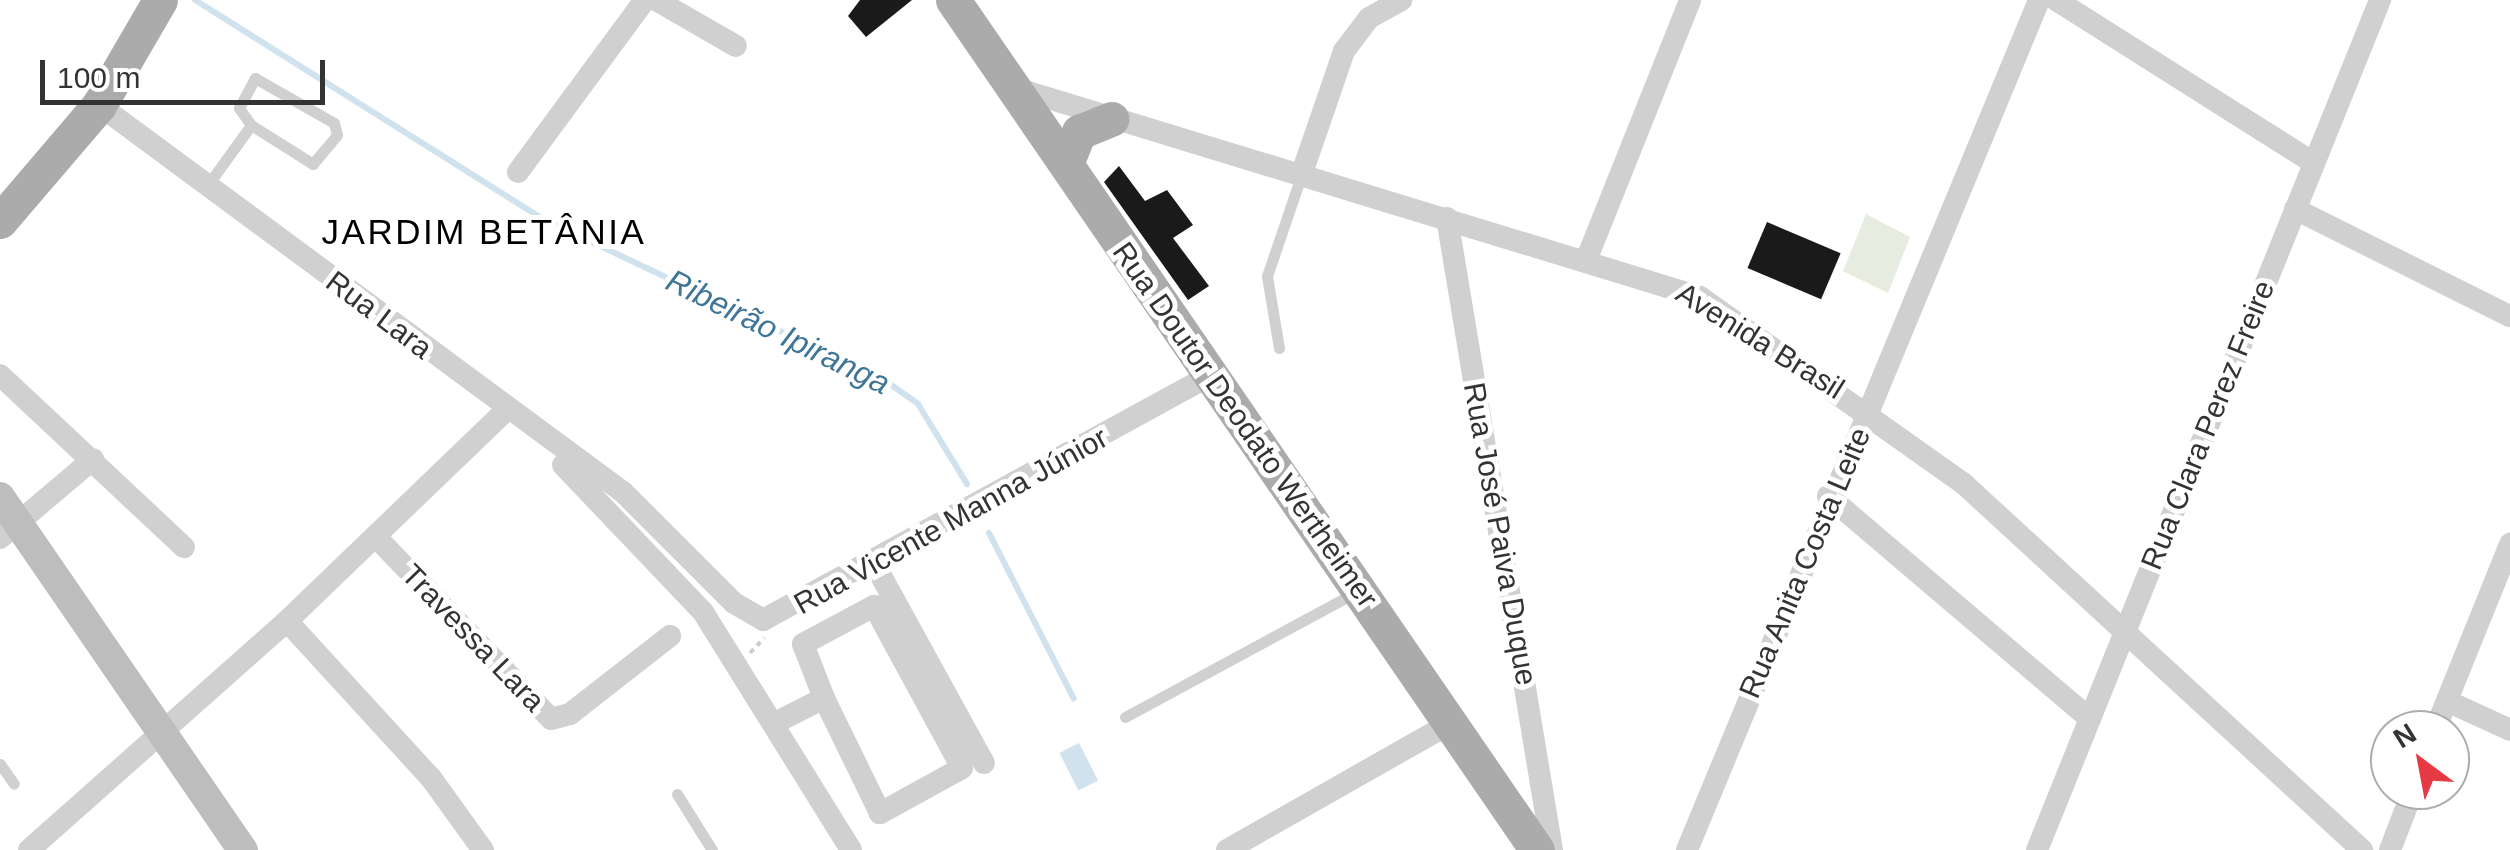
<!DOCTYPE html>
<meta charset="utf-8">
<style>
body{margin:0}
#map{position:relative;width:2510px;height:850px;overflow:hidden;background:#fff;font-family:Helvetica,sans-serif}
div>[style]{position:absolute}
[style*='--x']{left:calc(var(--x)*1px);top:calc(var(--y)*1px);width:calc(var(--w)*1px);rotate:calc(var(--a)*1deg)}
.green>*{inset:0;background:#e6ecdf}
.water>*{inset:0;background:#cfe2ee;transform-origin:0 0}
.stream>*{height:6px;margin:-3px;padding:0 3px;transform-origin:3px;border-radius:3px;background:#cfe2ee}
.building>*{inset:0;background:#1a1a1a;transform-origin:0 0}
.path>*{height:4px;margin-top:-2px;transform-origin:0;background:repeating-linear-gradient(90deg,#cdcdcd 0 5px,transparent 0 10px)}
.service>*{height:11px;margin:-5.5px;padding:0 5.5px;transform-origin:5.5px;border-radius:5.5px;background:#d0d0d0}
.minor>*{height:22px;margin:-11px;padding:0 11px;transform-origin:11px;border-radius:11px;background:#d0d0d0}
.secondary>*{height:30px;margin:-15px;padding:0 15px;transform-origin:15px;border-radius:15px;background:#bdbdbd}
.primary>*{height:35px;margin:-17.5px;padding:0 17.5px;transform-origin:17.5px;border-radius:17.5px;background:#ababab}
span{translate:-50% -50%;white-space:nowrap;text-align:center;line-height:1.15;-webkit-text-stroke:10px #fff;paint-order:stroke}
.street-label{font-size:30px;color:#333}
.water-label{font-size:32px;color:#3f7597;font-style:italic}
.quarter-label{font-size:35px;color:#000;letter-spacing:2.5px}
.north{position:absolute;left:2370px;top:710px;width:100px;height:100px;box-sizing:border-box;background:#fff;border:2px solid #adadad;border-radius:50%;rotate:328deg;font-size:28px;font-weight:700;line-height:40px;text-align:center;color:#333}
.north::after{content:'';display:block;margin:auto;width:35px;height:45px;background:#e63946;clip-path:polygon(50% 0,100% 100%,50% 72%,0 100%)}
.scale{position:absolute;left:40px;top:60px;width:285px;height:45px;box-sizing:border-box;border:5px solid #333;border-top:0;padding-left:12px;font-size:30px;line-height:35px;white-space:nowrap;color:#333;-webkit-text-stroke:8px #fff;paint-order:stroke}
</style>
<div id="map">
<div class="green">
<i style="clip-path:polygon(1866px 214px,1910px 237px,1888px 293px,1843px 271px)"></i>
</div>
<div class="water">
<i style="left:1079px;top:743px;width:42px;height:22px;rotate:63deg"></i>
</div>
<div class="stream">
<i style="--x:195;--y:0;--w:413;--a:32.2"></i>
<i style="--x:545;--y:220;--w:378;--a:25.3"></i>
<i style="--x:887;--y:382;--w:38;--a:35"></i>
<i style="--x:918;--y:404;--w:94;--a:58.5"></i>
<i style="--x:989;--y:533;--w:186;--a:62.9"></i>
</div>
<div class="building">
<i style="clip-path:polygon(860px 0,912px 0,866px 37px,848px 16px)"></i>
<i style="clip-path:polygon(1119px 166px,1145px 201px,1167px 190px,1193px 225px,1173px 238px,1209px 286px,1188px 300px,1104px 182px)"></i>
<i style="left:1767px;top:222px;width:80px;height:50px;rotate:23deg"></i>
</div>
<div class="path">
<i style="--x:750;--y:653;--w:21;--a:-47"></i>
</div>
<div class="service">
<i style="--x:255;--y:78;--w:91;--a:29.7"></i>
<i style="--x:334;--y:123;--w:12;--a:76"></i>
<i style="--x:337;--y:135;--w:38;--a:130"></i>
<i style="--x:313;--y:164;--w:73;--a:-147.8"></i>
<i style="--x:251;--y:125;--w:21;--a:-125"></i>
<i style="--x:239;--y:108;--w:34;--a:-62"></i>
<i style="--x:207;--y:186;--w:75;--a:-54.2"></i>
<i style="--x:1279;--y:348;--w:73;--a:-99.5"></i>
<i style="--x:1267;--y:276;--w:106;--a:-71.2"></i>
<i style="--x:1125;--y:717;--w:260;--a:-28.4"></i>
<i style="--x:0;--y:764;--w:24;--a:55"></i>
<i style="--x:677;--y:794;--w:66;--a:58"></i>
</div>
<div class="minor">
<i style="--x:656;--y:0;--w:92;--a:29.9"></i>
<i style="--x:2056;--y:0;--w:305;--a:32.3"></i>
<i style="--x:1015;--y:88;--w:716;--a:16.97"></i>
<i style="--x:1700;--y:297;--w:324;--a:35.3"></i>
<i style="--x:1964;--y:484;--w:541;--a:42.6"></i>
<i style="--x:99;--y:105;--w:651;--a:36.45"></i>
<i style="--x:623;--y:492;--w:157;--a:45"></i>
<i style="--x:734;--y:603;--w:34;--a:30"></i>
<i style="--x:763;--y:620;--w:508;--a:-28.68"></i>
<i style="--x:518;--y:172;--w:214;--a:-53.6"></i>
<i style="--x:1301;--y:176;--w:132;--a:-71"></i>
<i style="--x:1344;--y:51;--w:41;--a:-52.9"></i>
<i style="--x:1369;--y:18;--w:37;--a:-29"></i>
<i style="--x:2295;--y:209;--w:240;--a:26.5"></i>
<i style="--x:1447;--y:218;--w:641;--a:80.57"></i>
<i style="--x:1587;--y:258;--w:278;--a:-68.2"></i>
<i style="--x:0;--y:375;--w:252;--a:43.1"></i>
<i style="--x:563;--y:465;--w:203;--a:46.4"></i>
<i style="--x:703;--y:612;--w:280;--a:58.1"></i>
<i style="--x:1828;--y:496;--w:344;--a:40.4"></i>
<i style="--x:376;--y:537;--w:252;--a:46.1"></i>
<i style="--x:551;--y:719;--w:20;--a:-15"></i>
<i style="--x:570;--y:714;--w:127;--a:-38"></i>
<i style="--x:0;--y:538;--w:122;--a:-40.3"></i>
<i style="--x:875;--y:565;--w:226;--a:61.2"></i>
<i style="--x:287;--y:621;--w:213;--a:47.5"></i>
<i style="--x:431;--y:778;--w:89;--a:54.2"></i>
<i style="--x:2447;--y:701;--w:69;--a:24.7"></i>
<i style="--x:775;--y:723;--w:55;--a:-27"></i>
<i style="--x:824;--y:698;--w:58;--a:-111.3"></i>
<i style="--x:803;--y:644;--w:81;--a:-28.2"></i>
<i style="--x:874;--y:606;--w:184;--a:61.5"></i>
<i style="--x:962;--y:768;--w:94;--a:151.2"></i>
<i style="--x:880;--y:813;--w:128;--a:-116"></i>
<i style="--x:2435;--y:730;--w:201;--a:-68"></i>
<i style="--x:29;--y:850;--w:345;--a:-41.6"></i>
<i style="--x:287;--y:621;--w:303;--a:-43.9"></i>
<i style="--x:1227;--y:850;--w:259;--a:-29.6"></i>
<i style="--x:1687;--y:850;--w:920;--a:-67.5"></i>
<i style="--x:2037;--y:850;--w:917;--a:-68.02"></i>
<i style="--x:2390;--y:850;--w:64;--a:-69"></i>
</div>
<div class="secondary">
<i style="--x:0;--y:497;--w:429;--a:55.5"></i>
</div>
<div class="primary">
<i style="--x:953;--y:0;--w:1031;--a:55.51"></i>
<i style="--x:1066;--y:164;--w:35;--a:-68"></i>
<i style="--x:1079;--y:132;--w:35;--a:-22"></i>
<i style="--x:0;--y:221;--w:153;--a:-49.5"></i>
<i style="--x:99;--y:105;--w:121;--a:-59.8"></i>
</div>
<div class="street-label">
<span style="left:379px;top:315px;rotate:37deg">Rua Lara</span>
<span style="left:1760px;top:341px;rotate:32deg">Avenida Brasil</span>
<span style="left:1245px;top:425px;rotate:55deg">Rua Doutor Deodato Wertheimer</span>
<span style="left:2208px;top:425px;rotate:-68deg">Rua Clara Perez Freire</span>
<span style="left:951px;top:521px;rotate:-29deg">Rua Vicente Manna Júnior</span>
<span style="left:1500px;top:534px;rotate:80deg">Rua José Paiva Duque</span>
<span style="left:1805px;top:563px;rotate:-67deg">Rua Anita Costa Leite</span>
<span style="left:473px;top:638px;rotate:46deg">Travessa Lara</span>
</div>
<div class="water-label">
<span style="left:778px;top:332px;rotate:26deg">Ribeirão Ipiranga</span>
</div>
<div class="quarter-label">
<span style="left:484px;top:232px">JARDIM BETÂNIA</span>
</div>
<div class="north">N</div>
<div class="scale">100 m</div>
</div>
